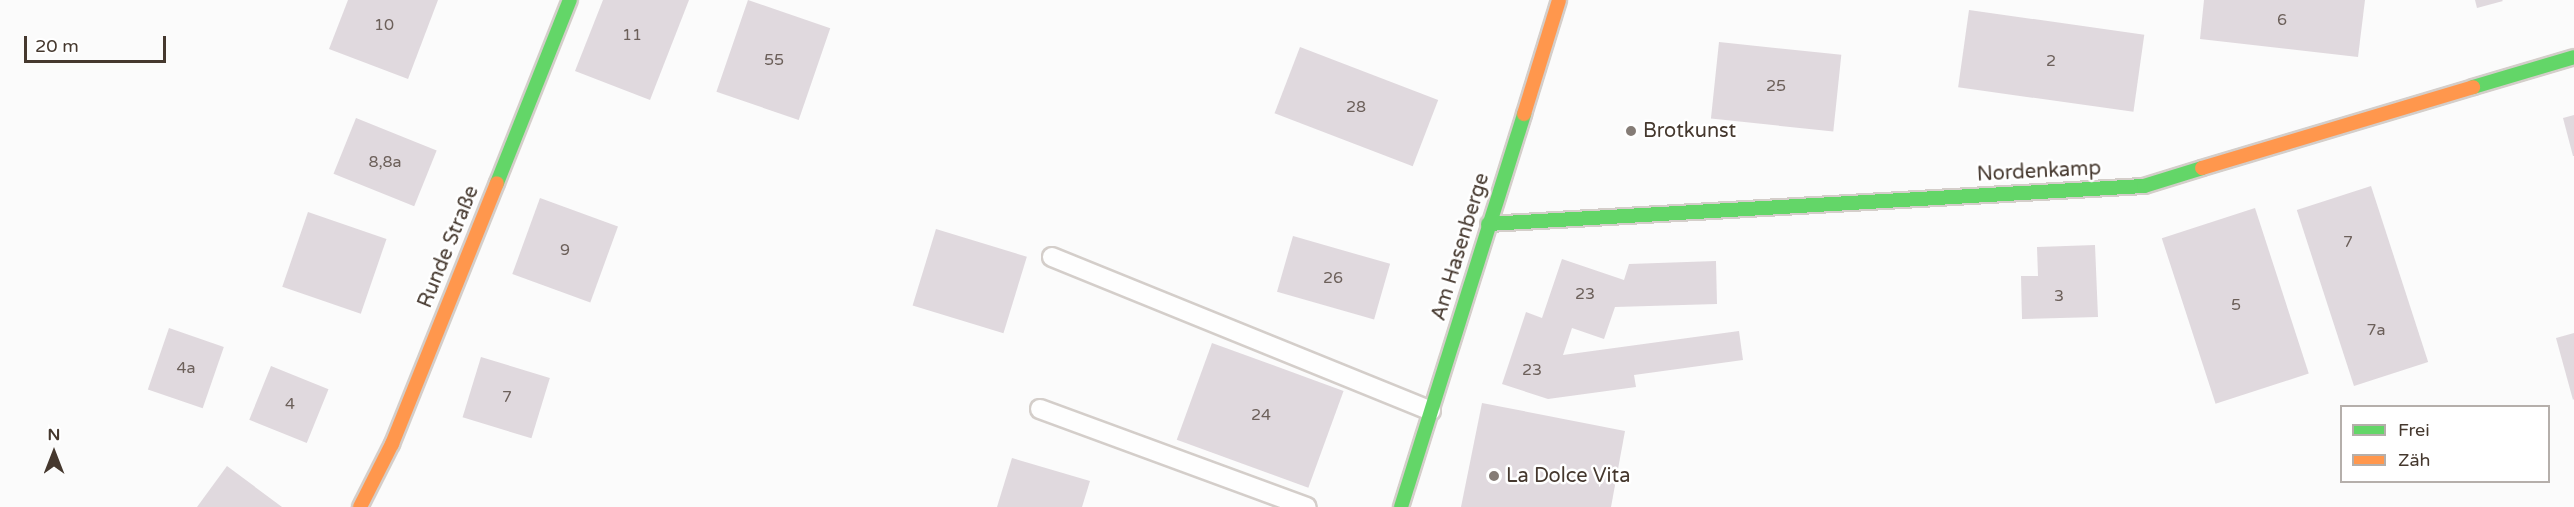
<!DOCTYPE html>
<meta charset="utf-8">
<style>
body{margin:0}
#map{position:relative;width:2574px;height:507px;overflow:hidden;background:#fbfbfb;font-family:"Varela Round",sans-serif}
div>[style]{position:absolute}
[style*='--x']{left:calc(var(--x)*1px);top:calc(var(--y)*1px);width:calc(var(--w)*1px);rotate:calc(var(--a)*1deg)}
.building>*{inset:0;background:#e0d9de;transform-origin:0 0}
.roads{filter:drop-shadow(2px 0 #d4ceca) drop-shadow(-2px 0 #d4ceca) drop-shadow(0 2px #d4ceca) drop-shadow(0 -2px #d4ceca)}
.lane>*{height:18px;margin:-9px;padding:0 9px;transform-origin:9px;border-radius:9px;background:#fefefe}
.fast>*{height:14px;margin:-7px;padding:0 7px;transform-origin:7px;border-radius:7px;background:#63d668}
.slow>*{height:14px;margin:-7px;padding:0 7px;transform-origin:7px;border-radius:7px;background:#ff974d}
.dots>*{width:16px;height:16px;translate:-50% -50%;box-sizing:border-box;border:3px solid #fff;border-radius:50%}
span{translate:-50% -50%;white-space:nowrap;text-align:center;line-height:1.15;-webkit-text-stroke:5px #fff;paint-order:stroke}
.number-label{font-size:16px;color:#6c605a}
.number-label span{-webkit-text-stroke-width:0}
.poi-label{font-size:20px;color:#45382e}
.left{translate:0 -50%;text-align:left}
.street-label{font-size:20px;color:#45382e}
.legend{position:absolute;left:2340px;top:405px;width:210px;height:78px;box-sizing:border-box;background:#fff;border:2px solid #b5afab;margin:0;padding:8px 10px;list-style:none;font-size:18px;color:#45382e}
.legend li{display:flex;align-items:center;gap:12px;height:30px}
.legend b{width:30px;border:2px solid #b5afab}
.north{position:absolute;left:24px;top:423px;width:60px;height:60px;-webkit-text-stroke:4px #fff;paint-order:stroke;rotate:0deg;font-size:16px;font-weight:700;line-height:24px;text-align:center;color:#45382e}
.north::after{content:'';display:block;margin:auto;width:21px;height:27px;background:#45382e;clip-path:polygon(50% 0,100% 100%,50% 72%,0 100%)}
.scale{position:absolute;left:24px;top:36px;width:142px;height:27px;box-sizing:border-box;border:3px solid #45382e;border-top:0;padding-left:8px;font-size:18px;line-height:21px;white-space:nowrap;color:#45382e;-webkit-text-stroke:4px #fff;paint-order:stroke}
</style>
<div id="map">
<div class="building">
<i style="clip-path:polygon(348px 0,438px 0,408px 79px,329px 49px)"></i>
<i style="clip-path:polygon(603px 0,689px 0,650px 100px,575px 71px)"></i>
<i style="left:748px;top:0;width:87px;height:97px;rotate:19deg"></i>
<i style="clip-path:polygon(2204px 0,2365px 0,2358px 57px,2200px 39px)"></i>
<i style="clip-path:polygon(2475px 0,2502px 0,2503px 1px,2477px 8px)"></i>
<i style="left:1969px;top:10px;width:177px;height:78px;rotate:8deg"></i>
<i style="left:1719px;top:42px;width:123px;height:77px;rotate:6deg"></i>
<i style="left:1300px;top:47px;width:148px;height:71px;rotate:21deg"></i>
<i style="clip-path:polygon(2574px 115px,2574px 156px,2573px 156px,2563px 118px)"></i>
<i style="left:356px;top:118px;width:87px;height:60px;rotate:22deg"></i>
<i style="left:2371px;top:186px;width:185px;height:78px;rotate:72deg"></i>
<i style="left:540px;top:198px;width:83px;height:81px;rotate:20deg"></i>
<i style="left:2255px;top:208px;width:174px;height:98px;rotate:72deg"></i>
<i style="left:308px;top:212px;width:83px;height:79px;rotate:19deg"></i>
<i style="left:936px;top:229px;width:95px;height:80px;rotate:17deg"></i>
<i style="left:1293px;top:236px;width:101px;height:58px;rotate:16deg"></i>
<i style="clip-path:polygon(2095px 245px,2098px 317px,2022px 319px,2021px 276px,2038px 276px,2037px 247px)"></i>
<i style="clip-path:polygon(1562px 259px,1624px 280px,1629px 264px,1716px 261px,1717px 304px,1615px 307px,1604px 339px,1572px 328px,1563px 355px,1739px 331px,1743px 360px,1634px 375px,1636px 387px,1548px 399px,1502px 384px,1526px 312px,1542px 318px)"></i>
<i style="left:169px;top:328px;width:58px;height:65px;rotate:19deg"></i>
<i style="clip-path:polygon(2574px 333px,2574px 399px,2573px 400px,2556px 338px)"></i>
<i style="left:1212px;top:343px;width:140px;height:103px;rotate:20deg"></i>
<i style="left:481px;top:357px;width:72px;height:63px;rotate:17deg"></i>
<i style="left:271px;top:366px;width:62px;height:58px;rotate:22deg"></i>
<i style="clip-path:polygon(1482px 403px,1625px 431px,1611px 507px,1461px 507px)"></i>
<i style="clip-path:polygon(1012px 458px,1090px 481px,1082px 507px,997px 507px)"></i>
<i style="clip-path:polygon(227px 466px,282px 507px,197px 507px)"></i>
</div>
<div class="roads">
<div class="lane">
<i style="--x:1052;--y:257;--w:409;--a:22.1"></i>
<i style="--x:1040;--y:409;--w:284;--a:20.2"></i>
</div>
<div class="fast">
<i style="--x:2473;--y:87;--w:105;--a:-16.5"></i>
<i style="--x:497;--y:183;--w:197;--a:-68.3"></i>
<i style="--x:1488;--y:224;--w:657;--a:-3.32"></i>
<i style="--x:2144;--y:186;--w:61;--a:-17.2"></i>
<i style="--x:1401;--y:507;--w:412;--a:-72.6"></i>
</div>
<div class="slow">
<i style="--x:1524;--y:114;--w:119;--a:-72.9"></i>
<i style="--x:2202;--y:168;--w:283;--a:-16.6"></i>
<i style="--x:360;--y:507;--w:71;--a:-63.1"></i>
<i style="--x:392;--y:444;--w:281;--a:-68.1"></i>
</div>
</div>
<div class="dots">
<i style="left:1631px;top:131px;background:#857c76"></i>
<i style="left:1494px;top:476px;background:#857c76"></i>
</div>
<div class="number-label">
<span style="left:2282px;top:20px">6</span>
<span style="left:384px;top:25px">10</span>
<span style="left:632px;top:35px">11</span>
<span style="left:774px;top:60px">55</span>
<span style="left:2051px;top:61px">2</span>
<span style="left:1776px;top:86px">25</span>
<span style="left:1356px;top:107px">28</span>
<span style="left:385px;top:162px">8,8a</span>
<span style="left:2348px;top:242px">7</span>
<span style="left:565px;top:250px">9</span>
<span style="left:1333px;top:278px">26</span>
<span style="left:1585px;top:294px">23</span>
<span style="left:2059px;top:296px">3</span>
<span style="left:2236px;top:305px">5</span>
<span style="left:2376px;top:330px">7a</span>
<span style="left:186px;top:368px">4a</span>
<span style="left:1532px;top:370px">23</span>
<span style="left:507px;top:397px">7</span>
<span style="left:290px;top:404px">4</span>
<span style="left:1261px;top:415px">24</span>
</div>
<div class="poi-label">
<span class="left" style="left:1643px;top:131px">Brotkunst</span>
<span class="left" style="left:1506px;top:476px">La Dolce Vita</span>
</div>
<div class="street-label">
<span style="left:2039px;top:172px;rotate:-3deg">Nordenkamp</span>
<span style="left:449px;top:247px;rotate:-68deg">Runde Straße</span>
<span style="left:1461px;top:247px;rotate:-73deg">Am Hasenberge</span>
</div>
<ul class="legend">
<li><b style="height:8px;background:#63d668"></b>Frei</li>
<li><b style="height:8px;background:#ff974d"></b>Zäh</li>
</ul>
<div class="north">N</div>
<div class="scale">20 m</div>
</div>
